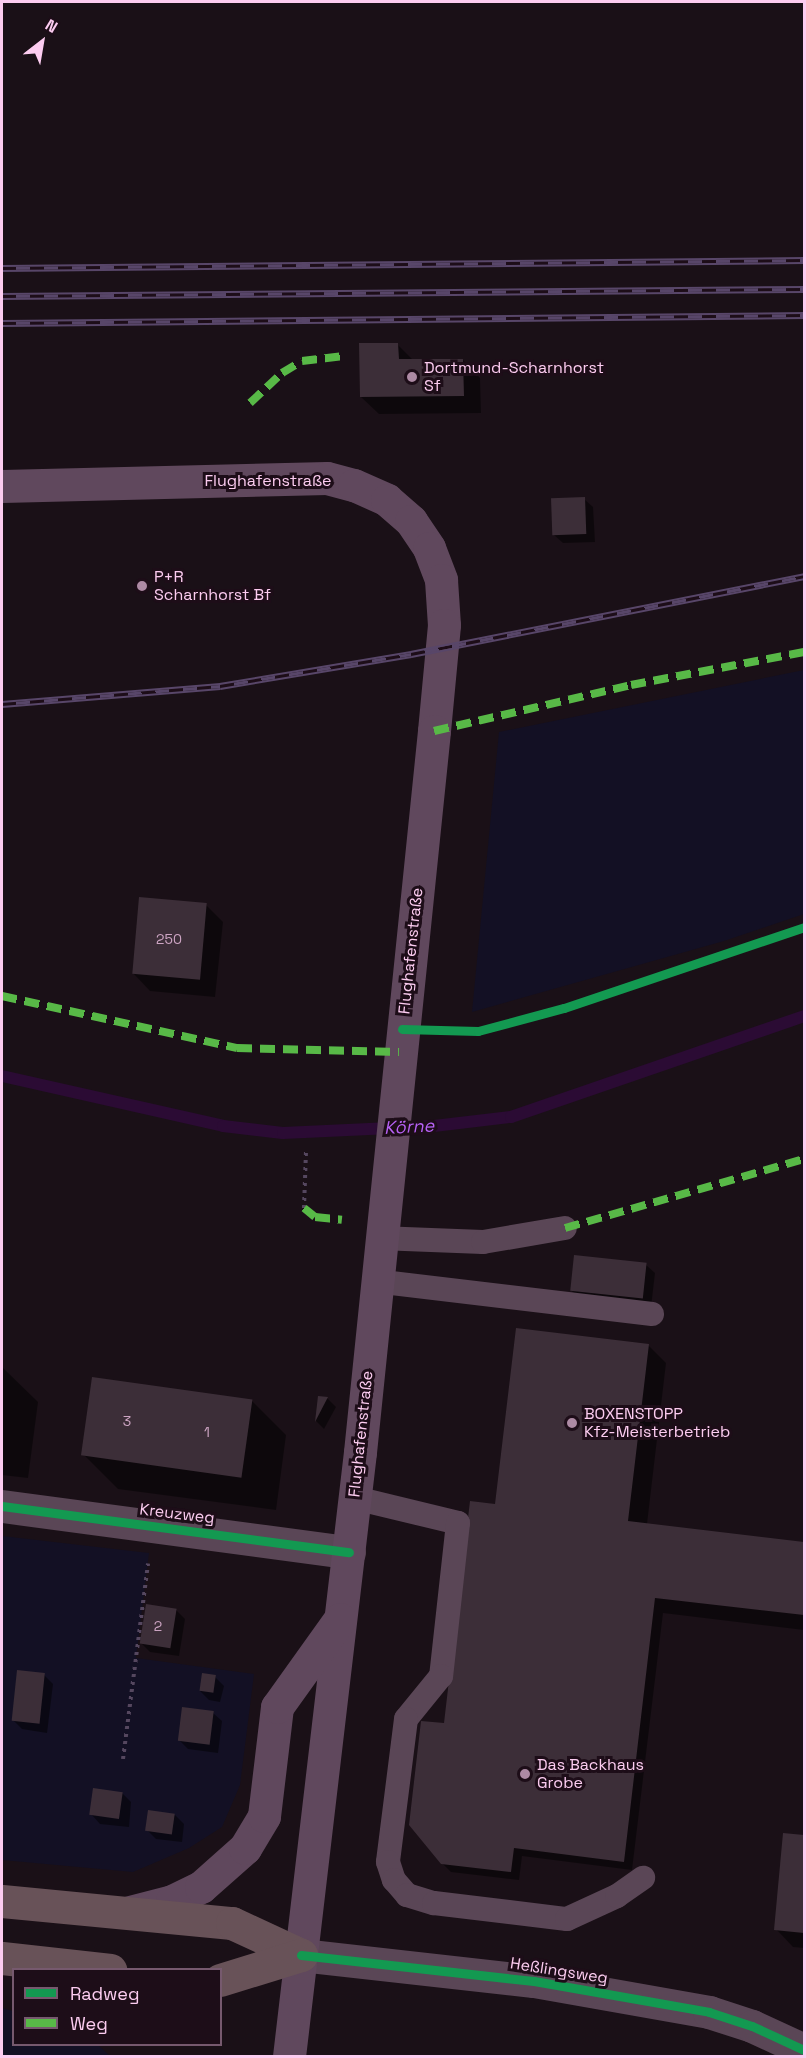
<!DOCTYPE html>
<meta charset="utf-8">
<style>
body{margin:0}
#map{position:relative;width:806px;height:2058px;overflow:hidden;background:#1a1017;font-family:"Space Grotesk",sans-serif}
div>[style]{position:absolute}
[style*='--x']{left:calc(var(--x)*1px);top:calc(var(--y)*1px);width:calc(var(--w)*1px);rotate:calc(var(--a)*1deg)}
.green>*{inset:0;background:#131024}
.shadow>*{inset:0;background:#0007}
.stream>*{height:12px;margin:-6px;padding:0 6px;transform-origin:6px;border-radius:6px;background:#2b0b34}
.building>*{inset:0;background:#3c2e38;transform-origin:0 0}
.path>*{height:4px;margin-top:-2px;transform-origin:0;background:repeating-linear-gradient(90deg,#55475f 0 3px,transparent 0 7.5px)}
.service>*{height:24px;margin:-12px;padding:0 12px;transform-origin:12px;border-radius:12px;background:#5a4656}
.minor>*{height:33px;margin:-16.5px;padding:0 16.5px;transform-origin:16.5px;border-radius:16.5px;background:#5a4656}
.tertiary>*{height:33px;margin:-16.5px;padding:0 16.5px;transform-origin:16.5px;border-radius:16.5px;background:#5a4656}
.secondary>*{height:33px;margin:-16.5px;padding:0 16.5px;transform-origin:16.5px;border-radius:16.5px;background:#60485d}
.trunk>*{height:33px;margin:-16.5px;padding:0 16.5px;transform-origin:16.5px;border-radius:16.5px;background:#685258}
.rail>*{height:7px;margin-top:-3.5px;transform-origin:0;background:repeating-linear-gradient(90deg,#1d0d18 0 14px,#584669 0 28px);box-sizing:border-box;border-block:2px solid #584669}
.quiet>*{height:8px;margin-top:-4px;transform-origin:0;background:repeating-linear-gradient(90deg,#58b947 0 15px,transparent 0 23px)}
.cycleway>*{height:9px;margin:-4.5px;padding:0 4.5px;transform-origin:4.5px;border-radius:4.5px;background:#139951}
.dots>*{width:16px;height:16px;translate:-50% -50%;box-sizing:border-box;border:3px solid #1d0d18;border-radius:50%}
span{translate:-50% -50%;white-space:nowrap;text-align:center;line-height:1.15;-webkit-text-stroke:6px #1d0d18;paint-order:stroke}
.number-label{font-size:14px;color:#cca4c2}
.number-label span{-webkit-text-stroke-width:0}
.poi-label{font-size:16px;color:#fcccf0}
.left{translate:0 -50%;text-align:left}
.street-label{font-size:16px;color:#fcccf0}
.water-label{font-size:18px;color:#b761f5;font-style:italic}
.frame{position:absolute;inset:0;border:3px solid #fcccf0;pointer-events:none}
.legend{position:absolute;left:12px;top:1968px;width:210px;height:78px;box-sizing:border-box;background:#1d0d18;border:2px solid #76596e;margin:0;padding:8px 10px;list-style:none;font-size:18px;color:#fcccf0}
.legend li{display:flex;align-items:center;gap:12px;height:30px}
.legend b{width:30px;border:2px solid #76596e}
.north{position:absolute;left:12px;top:12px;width:60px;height:60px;-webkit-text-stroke:4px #1d0d18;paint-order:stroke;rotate:31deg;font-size:16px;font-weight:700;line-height:24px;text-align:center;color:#fcccf0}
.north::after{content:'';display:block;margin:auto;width:21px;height:27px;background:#fcccf0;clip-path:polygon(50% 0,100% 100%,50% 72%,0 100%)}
</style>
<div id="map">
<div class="green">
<i style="clip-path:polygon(804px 670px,804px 914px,724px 941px,472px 1012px,499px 732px)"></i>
<i style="clip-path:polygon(2px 1536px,149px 1553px,136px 1658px,254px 1674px,240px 1785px,222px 1827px,189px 1848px,133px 1872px,2px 1860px)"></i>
<i style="clip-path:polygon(2px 2008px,13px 2011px,14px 2044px,98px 2045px,110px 2056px,2px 2056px)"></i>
</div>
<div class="shadow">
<i style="clip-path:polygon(398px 345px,413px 360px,463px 360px,480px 378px,481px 413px,379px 414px,361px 397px)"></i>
<i style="clip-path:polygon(584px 499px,593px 507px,595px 542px,563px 543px,554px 535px)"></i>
<i style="clip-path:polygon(206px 905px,223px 922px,215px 997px,150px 991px,133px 973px)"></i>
<i style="clip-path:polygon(646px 1265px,655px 1273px,651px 1307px,580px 1299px,571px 1290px)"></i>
<i style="clip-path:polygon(648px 1345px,666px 1363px,647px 1524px,804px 1544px,804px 1630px,663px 1613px,632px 1870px,522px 1856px,519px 1880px,451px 1872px,442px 1863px,446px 1725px,497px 1506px)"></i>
<i style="clip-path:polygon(2px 1367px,38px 1402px,28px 1478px,2px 1475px)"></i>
<i style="clip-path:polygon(319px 1397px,327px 1398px,336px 1407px,324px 1429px,316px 1421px)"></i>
<i style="clip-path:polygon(251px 1400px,286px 1435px,276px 1510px,118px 1489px,83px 1454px)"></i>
<i style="clip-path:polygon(176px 1610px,185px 1619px,179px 1656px,150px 1652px,141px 1643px)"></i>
<i style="clip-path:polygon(44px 1675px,53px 1684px,47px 1733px,22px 1729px,13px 1720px)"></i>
<i style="clip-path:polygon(215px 1677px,224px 1686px,220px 1702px,209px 1700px,200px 1691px)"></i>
<i style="clip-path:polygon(213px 1713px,222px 1721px,218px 1753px,188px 1749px,179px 1740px)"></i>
<i style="clip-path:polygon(122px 1793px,131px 1802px,129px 1827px,100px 1824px,92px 1815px)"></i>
<i style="clip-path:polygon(175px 1815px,184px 1824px,182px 1842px,156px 1839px,147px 1830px)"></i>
<i style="clip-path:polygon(785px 1835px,804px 1837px,804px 1948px,793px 1947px,776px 1929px)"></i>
</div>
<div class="stream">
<i style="--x:2;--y:1076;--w:227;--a:12.7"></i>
<i style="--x:223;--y:1126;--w:60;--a:6.7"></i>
<i style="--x:283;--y:1133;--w:151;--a:-2.7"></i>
<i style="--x:434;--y:1126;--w:78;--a:-6.7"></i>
<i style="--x:511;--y:1117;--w:310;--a:-19"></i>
</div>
<div class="building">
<i style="clip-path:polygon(359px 343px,398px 343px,399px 359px,463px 359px,464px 396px,360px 397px)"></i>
<i style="left:585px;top:497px;width:37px;height:34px;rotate:88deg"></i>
<i style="left:139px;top:897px;width:68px;height:77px;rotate:5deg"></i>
<i style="left:574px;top:1255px;width:73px;height:36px;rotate:6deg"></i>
<i style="clip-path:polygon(516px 1328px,649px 1344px,628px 1521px,804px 1542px,804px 1615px,655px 1598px,624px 1862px,514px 1848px,511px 1872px,441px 1864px,409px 1825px,421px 1721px,444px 1723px,470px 1501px,495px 1504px)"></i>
<i style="left:92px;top:1377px;width:162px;height:79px;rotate:8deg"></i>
<i style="clip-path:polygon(318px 1396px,328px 1397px,315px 1422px)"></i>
<i style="left:146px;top:1604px;width:31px;height:40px;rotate:9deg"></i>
<i style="left:17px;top:1670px;width:28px;height:51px;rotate:6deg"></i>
<i style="left:202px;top:1673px;width:14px;height:18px;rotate:8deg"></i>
<i style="left:182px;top:1707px;width:32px;height:34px;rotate:7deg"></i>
<i style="left:93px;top:1788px;width:30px;height:27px;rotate:8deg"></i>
<i style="left:148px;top:1810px;width:27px;height:21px;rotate:8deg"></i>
<i style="clip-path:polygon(783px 1833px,804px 1835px,804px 1933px,774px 1930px)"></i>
</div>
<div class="path">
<i style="--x:304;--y:1208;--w:57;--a:-88"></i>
<i style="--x:123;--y:1759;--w:197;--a:-82.7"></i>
</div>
<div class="service">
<i style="--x:379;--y:1238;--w:104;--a:2.2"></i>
<i style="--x:483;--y:1242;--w:83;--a:-9.7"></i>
<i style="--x:375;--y:1281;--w:279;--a:6.8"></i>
<i style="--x:355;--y:1498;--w:106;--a:13.6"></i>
<i style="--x:458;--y:1523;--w:154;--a:96.3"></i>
<i style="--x:441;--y:1676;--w:55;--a:129.1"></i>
<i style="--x:406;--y:1719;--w:144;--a:97.2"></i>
<i style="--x:388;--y:1862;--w:19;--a:72"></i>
<i style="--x:394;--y:1880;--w:20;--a:49"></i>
<i style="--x:407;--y:1895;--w:28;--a:17"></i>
<i style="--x:434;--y:1903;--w:134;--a:6.9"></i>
<i style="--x:567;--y:1919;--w:55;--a:-24.7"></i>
<i style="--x:617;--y:1896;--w:32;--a:-35"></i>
</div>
<div class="minor">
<i style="--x:2;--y:1506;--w:350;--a:7.6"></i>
</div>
<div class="tertiary">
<i style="--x:301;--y:1955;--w:234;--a:6.4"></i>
<i style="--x:534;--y:1981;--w:178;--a:10"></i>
<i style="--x:709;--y:2012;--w:45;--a:18"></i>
<i style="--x:752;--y:2026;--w:57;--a:24.8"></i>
</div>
<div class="secondary">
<i style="--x:2;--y:486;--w:325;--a:-1.4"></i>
<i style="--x:327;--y:478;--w:28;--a:15"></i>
<i style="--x:354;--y:485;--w:36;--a:24"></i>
<i style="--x:387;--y:500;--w:32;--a:41"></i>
<i style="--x:411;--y:521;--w:32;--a:56"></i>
<i style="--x:429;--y:548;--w:34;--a:69"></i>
<i style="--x:441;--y:580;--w:45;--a:86.2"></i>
<i style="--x:444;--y:625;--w:106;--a:95.4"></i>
<i style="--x:434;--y:731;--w:725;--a:95.86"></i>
<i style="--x:360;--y:1452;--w:608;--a:96.7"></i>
<i style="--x:130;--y:1912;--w:43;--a:-14.7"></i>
<i style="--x:172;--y:1901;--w:32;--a:-26"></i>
<i style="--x:201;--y:1887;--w:59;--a:-41.6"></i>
<i style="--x:245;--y:1848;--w:37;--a:-59"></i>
<i style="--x:264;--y:1816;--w:110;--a:-83.2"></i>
<i style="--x:277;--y:1707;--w:108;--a:-54.4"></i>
</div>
<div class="trunk">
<i style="--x:2;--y:1901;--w:231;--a:5.5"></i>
<i style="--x:232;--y:1923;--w:76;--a:24.9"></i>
<i style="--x:2;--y:1958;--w:109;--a:6.3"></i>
<i style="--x:220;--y:1980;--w:85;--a:-17.2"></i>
</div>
<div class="rail">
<i style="--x:2;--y:268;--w:802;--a:-0.57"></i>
<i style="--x:2;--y:296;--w:802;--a:-0.5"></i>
<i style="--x:2;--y:323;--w:802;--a:-0.57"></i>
<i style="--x:2;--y:704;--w:219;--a:-4.7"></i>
<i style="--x:220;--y:686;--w:194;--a:-9.5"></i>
<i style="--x:411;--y:654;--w:401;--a:-11.2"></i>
</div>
<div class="quiet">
<i style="--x:250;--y:403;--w:44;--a:-43.2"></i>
<i style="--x:282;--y:373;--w:23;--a:-31"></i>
<i style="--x:302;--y:361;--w:42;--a:-6.8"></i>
<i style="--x:434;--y:731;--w:202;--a:-13.1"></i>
<i style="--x:631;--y:685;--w:176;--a:-10.8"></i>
<i style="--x:2;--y:996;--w:241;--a:12.5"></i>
<i style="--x:237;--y:1048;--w:162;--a:1.4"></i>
<i style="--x:304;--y:1208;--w:14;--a:39"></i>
<i style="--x:315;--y:1217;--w:27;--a:6"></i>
<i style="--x:565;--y:1228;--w:249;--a:-16.1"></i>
</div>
<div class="cycleway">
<i style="--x:402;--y:1029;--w:76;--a:1.5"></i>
<i style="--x:478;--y:1031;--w:89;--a:-15"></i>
<i style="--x:564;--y:1008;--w:253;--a:-18.6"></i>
<i style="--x:2;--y:1506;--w:350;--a:7.6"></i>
<i style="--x:301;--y:1955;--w:234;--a:6.4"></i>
<i style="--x:534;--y:1981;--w:178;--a:10"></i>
<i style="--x:709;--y:2012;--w:45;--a:18"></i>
<i style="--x:752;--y:2026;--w:57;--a:24.8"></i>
</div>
<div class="dots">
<i style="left:412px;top:377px;background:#ad8aa4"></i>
<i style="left:142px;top:586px;background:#ad8aa4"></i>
<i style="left:572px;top:1423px;background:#ad8aa4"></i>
<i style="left:525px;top:1774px;background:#ad8aa4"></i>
</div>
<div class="number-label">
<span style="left:169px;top:939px">250</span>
<span style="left:127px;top:1421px">3</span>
<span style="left:207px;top:1432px">1</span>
<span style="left:158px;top:1626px">2</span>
</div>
<div class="poi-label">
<span class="left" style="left:424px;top:377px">Dortmund-Scharnhorst<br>Sf</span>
<span class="left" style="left:154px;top:586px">P+R<br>Scharnhorst Bf</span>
<span class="left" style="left:584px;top:1423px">BOXENSTOPP<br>Kfz-Meisterbetrieb</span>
<span class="left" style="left:537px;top:1774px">Das Backhaus<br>Grobe</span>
</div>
<div class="street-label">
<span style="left:268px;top:481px">Flughafenstraße</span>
<span style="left:411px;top:951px;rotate:-84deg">Flughafenstraße</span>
<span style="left:361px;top:1434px;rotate:-84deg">Flughafenstraße</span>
<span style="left:177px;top:1514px;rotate:7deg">Kreuzweg</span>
<span style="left:559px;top:1971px;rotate:9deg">Heßlingsweg</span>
</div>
<div class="water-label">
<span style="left:409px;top:1127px;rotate:-3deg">Körne</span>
</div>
<div class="frame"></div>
<ul class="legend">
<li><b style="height:8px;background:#139951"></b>Radweg</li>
<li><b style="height:8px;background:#58b947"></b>Weg</li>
</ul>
<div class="north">N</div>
</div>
